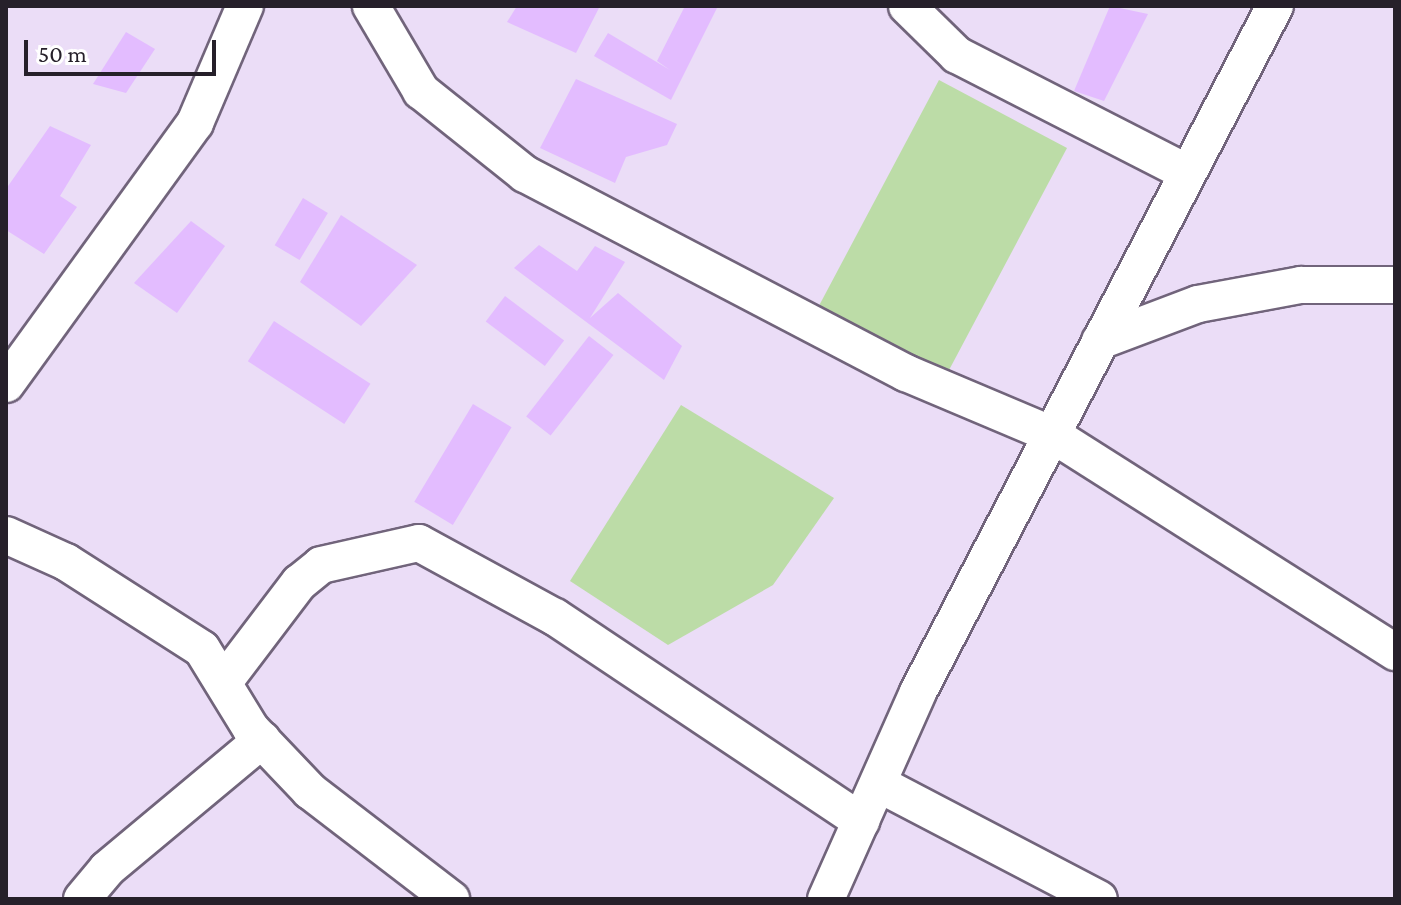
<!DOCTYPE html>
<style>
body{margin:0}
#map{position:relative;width:1401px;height:905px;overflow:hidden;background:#ebddf7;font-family:"Crimson Pro",serif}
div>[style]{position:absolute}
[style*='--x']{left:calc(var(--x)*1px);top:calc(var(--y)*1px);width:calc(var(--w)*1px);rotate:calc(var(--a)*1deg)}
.green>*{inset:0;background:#bcdca7;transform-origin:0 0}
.building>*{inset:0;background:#e3bcff;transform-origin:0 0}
.roads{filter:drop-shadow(2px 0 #71647b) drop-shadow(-2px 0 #71647b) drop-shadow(0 2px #71647b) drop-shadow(0 -2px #71647b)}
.minor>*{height:36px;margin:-18px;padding:0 18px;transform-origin:18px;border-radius:18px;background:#fff}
span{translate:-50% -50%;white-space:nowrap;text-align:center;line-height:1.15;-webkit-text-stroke:8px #fff;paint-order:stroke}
.frame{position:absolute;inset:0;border:8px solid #26202a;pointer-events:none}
.scale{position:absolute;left:24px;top:40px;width:192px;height:36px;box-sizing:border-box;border:4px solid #26202a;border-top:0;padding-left:10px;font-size:24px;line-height:28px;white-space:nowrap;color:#26202a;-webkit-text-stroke:6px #fff;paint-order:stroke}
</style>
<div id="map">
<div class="green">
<i style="left:939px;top:80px;width:145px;height:272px;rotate:28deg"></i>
<i style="clip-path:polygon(681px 405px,834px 498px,773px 585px,668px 645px,570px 581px)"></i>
</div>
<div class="building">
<i style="clip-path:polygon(517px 6px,600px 6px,576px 53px,507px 22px)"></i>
<i style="clip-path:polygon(685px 6px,718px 6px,671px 100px,594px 56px,608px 33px,670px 70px,657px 61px)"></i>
<i style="clip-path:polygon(1110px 6px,1148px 14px,1104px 101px,1074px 91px)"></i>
<i style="clip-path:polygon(126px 32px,155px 49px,126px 93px,93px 84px)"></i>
<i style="clip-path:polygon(576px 79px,677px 124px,667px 145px,626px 157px,615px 183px,540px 148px)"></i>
<i style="clip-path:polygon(50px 126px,91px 145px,60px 196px,77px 207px,44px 254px,6px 230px,6px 189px)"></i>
<i style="left:303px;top:198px;width:29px;height:55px;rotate:31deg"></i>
<i style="clip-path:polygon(341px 215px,417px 265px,361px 326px,300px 282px)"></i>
<i style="clip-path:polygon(191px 221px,225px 246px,177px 313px,134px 283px)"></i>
<i style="clip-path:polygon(539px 245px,577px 271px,595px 246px,625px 262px,590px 318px,618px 293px,682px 346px,664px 380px,514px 268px)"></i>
<i style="left:505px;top:296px;width:74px;height:32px;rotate:37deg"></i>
<i style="left:274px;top:321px;width:115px;height:48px;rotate:33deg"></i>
<i style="left:589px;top:336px;width:31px;height:102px;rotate:38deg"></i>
<i style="left:473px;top:404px;width:45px;height:114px;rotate:31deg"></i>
</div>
<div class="roads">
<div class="minor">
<i style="--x:371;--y:6;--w:99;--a:59.5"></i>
<i style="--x:421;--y:91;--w:133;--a:38.6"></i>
<i style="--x:525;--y:174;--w:430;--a:27.6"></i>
<i style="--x:906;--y:373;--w:160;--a:22.9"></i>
<i style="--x:1053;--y:435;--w:405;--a:32.4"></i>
<i style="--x:907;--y:6;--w:70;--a:44.4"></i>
<i style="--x:957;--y:55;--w:257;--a:27.1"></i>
<i style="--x:1100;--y:341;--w:105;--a:-20.7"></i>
<i style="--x:1198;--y:304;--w:105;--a:-10.5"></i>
<i style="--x:1301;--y:285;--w:94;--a:0"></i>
<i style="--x:6;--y:384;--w:322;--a:-54.1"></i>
<i style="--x:195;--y:123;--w:127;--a:-66.9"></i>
<i style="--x:6;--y:535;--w:66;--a:24.2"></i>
<i style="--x:66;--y:562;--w:161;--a:32.6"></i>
<i style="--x:202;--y:649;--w:94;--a:58.5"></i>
<i style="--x:251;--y:729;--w:86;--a:46.4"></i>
<i style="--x:310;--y:791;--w:178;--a:37.5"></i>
<i style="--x:226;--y:679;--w:121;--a:-52.8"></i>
<i style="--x:299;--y:583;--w:28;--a:-39"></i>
<i style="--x:321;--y:565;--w:100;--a:-12.7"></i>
<i style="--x:419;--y:543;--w:155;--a:28.6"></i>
<i style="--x:555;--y:617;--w:368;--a:33.7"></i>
<i style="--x:879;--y:784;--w:248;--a:27.6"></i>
<i style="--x:82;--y:899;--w:39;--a:-50"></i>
<i style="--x:107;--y:869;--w:202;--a:-39.8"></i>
<i style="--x:826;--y:899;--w:227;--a:-66"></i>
<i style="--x:918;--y:692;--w:773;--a:-62.51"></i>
</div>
</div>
<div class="frame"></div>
<div class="scale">50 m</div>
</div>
